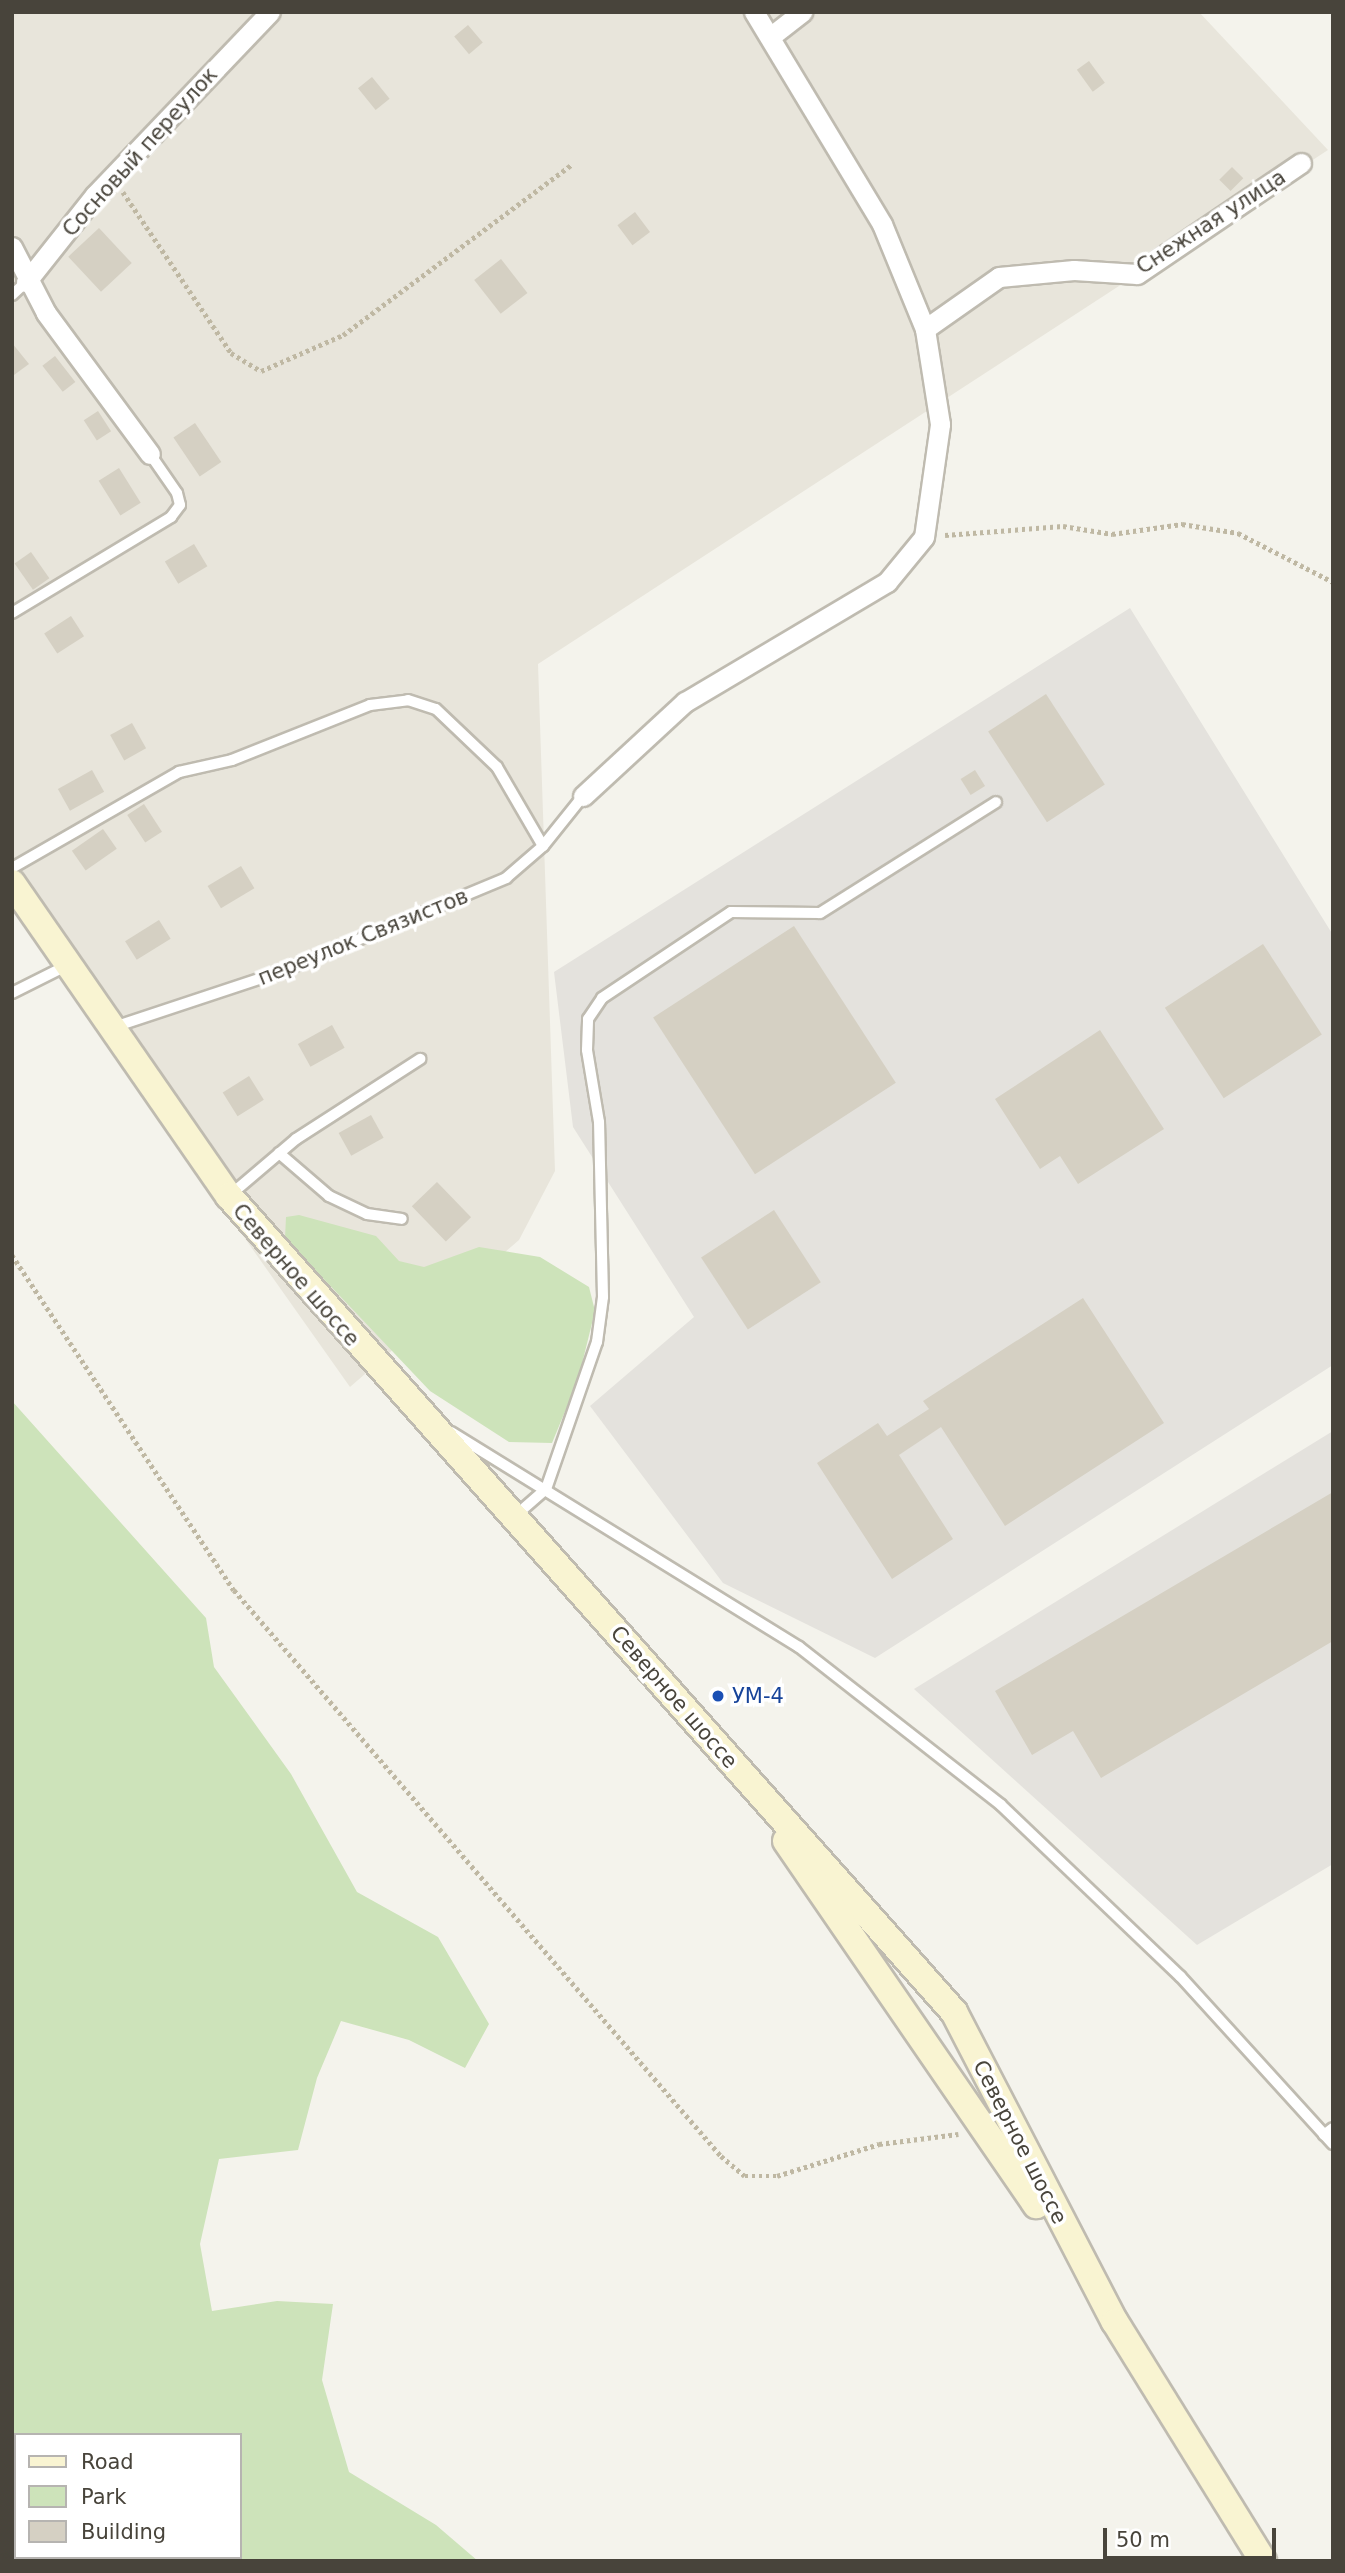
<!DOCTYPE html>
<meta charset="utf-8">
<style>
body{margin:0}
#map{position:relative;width:1345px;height:2573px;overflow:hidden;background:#f4f3ec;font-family:"DejaVu Sans",sans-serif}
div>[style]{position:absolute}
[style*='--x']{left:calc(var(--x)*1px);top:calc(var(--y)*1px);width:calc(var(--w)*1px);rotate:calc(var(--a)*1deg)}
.residential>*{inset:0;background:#e8e5db}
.industrial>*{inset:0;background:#e4e2dd}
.green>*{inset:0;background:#cde3ba}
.building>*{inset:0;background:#d5d0c3;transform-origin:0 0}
.path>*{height:4.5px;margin-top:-2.25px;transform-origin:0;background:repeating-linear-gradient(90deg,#bfb8a3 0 3.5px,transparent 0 7px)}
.roads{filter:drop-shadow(2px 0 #bfbbb0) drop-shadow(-2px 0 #bfbbb0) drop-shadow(0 2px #bfbbb0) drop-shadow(0 -2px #bfbbb0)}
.lane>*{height:10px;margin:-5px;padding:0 5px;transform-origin:5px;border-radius:5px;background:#fff}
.street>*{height:19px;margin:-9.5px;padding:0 9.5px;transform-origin:9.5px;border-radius:9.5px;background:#fff}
.secondary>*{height:26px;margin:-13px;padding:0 13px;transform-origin:13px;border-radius:13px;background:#f9f4d2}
.dots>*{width:19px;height:19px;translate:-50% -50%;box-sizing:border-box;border:4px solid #fff;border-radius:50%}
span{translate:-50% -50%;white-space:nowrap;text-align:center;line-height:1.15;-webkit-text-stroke:7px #fff;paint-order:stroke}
.street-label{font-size:21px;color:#48443b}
.transit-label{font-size:21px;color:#164399}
.left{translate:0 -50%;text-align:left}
.frame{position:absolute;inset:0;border:14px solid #48443b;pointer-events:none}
.legend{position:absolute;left:14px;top:2433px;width:228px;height:126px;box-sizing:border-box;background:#fff;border:2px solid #b6b4b1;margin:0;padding:9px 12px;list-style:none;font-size:21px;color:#48443b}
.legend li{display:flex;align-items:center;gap:14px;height:35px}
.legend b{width:35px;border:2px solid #b6b4b1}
.scale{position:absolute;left:1103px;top:2528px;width:173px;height:32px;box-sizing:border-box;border:4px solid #48443b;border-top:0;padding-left:9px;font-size:21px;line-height:24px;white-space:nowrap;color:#48443b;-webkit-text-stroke:5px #fff;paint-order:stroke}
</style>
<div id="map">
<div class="residential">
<i style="clip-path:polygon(12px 12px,1199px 12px,1328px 150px,538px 664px,555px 1171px,519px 1240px,350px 1387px,12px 909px)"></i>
</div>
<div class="industrial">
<i style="clip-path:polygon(1130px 608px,1333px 935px,1333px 1365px,875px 1658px,723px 1583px,590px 1406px,694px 1317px,573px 1127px,554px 972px)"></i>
<i style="clip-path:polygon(1333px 1431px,1333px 1864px,1197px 1945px,914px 1689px)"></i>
</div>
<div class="green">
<i style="clip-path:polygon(299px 1215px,376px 1236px,399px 1261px,424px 1267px,479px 1247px,540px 1257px,589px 1287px,595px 1311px,578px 1380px,552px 1443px,509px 1442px,430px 1391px,285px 1238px,286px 1217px)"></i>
<i style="clip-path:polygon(evenodd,12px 1401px,206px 1618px,214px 1667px,291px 1774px,357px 1892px,438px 1937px,489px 2024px,465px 2068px,409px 2040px,341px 2021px,317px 2078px,298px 2150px,219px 2159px,200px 2244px,212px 2311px,277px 2301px,333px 2304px,322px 2380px,349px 2472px,436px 2525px,478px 2561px,12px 2561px,12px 1401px,16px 2435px,240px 2435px,240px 2557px,16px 2557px,16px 2435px)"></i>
</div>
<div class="building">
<i style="left:468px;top:25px;width:23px;height:18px;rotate:50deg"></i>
<i style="left:1089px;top:61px;width:27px;height:15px;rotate:54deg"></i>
<i style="left:372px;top:77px;width:28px;height:18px;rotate:51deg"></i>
<i style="left:1232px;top:167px;width:16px;height:18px;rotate:45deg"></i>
<i style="left:635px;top:212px;width:25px;height:22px;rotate:53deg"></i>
<i style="left:99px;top:228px;width:48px;height:42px;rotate:47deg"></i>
<i style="left:501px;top:259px;width:43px;height:34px;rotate:52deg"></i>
<i style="clip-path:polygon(12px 343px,29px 364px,14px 375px,12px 373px)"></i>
<i style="left:55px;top:356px;width:33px;height:16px;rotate:52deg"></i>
<i style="left:98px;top:411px;width:24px;height:17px;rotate:57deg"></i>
<i style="left:195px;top:423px;width:47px;height:26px;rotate:56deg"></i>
<i style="left:119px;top:468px;width:41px;height:24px;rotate:58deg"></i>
<i style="left:194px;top:544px;width:26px;height:34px;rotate:59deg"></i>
<i style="left:31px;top:552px;width:32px;height:20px;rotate:55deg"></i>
<i style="left:71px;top:616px;width:24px;height:32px;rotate:57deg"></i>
<i style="left:1046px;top:694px;width:108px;height:69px;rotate:57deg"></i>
<i style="left:132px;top:723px;width:29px;height:25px;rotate:61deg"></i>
<i style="left:92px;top:770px;width:25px;height:39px;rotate:61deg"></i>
<i style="left:975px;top:770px;width:19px;height:17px;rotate:58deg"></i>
<i style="left:144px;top:804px;width:33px;height:20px;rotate:57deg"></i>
<i style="left:103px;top:829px;width:24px;height:38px;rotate:55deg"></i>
<i style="left:241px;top:866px;width:26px;height:39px;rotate:59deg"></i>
<i style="left:159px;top:920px;width:22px;height:40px;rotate:58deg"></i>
<i style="left:794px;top:926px;width:187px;height:168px;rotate:57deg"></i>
<i style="left:1263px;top:944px;width:108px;height:117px;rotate:57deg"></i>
<i style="left:332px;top:1025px;width:26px;height:39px;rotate:61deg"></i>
<i style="clip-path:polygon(1100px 1030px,1164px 1129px,1078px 1184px,1060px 1156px,1040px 1169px,995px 1099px)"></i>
<i style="left:249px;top:1076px;width:28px;height:31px;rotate:58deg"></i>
<i style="left:371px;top:1115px;width:26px;height:37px;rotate:61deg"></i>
<i style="left:437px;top:1182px;width:49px;height:35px;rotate:46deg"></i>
<i style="left:774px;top:1210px;width:86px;height:87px;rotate:57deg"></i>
<i style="clip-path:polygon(1083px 1298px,1164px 1423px,1005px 1526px,941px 1427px,899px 1455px,953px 1539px,892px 1579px,817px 1463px,878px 1423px,887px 1436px,929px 1409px,923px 1401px)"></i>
<i style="clip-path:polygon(1333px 1492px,1333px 1641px,1101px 1778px,1073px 1731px,1032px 1755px,995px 1691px)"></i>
</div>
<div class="path">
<i style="--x:123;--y:192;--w:194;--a:56.1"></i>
<i style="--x:231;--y:353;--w:35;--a:31"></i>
<i style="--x:261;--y:371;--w:90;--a:-23.7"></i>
<i style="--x:343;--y:335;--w:286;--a:-36.7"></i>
<i style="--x:945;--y:535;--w:118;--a:-4.4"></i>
<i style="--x:1063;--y:526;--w:50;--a:9.3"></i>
<i style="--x:1112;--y:534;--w:71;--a:-8.1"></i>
<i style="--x:1182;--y:524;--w:57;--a:9.1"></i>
<i style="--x:1238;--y:533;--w:107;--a:27.3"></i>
<i style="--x:12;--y:1255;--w:402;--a:56.5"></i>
<i style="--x:234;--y:1590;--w:747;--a:49.29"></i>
<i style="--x:721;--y:2156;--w:31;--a:40"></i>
<i style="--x:745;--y:2176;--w:32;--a:0"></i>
<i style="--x:777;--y:2176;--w:107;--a:-17.4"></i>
<i style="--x:879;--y:2144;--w:80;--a:-7.2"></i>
</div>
<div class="roads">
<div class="lane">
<i style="--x:12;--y:295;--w:19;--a:-43"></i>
<i style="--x:12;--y:613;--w:186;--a:-31.1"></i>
<i style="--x:171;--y:517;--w:15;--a:-53"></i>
<i style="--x:180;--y:505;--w:12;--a:-104"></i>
<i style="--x:177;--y:493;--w:47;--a:-124.7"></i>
<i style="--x:12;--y:868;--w:193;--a:-29.9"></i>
<i style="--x:179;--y:772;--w:54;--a:-12.8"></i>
<i style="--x:232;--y:760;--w:149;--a:-21.7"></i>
<i style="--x:370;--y:705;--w:38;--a:-7"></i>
<i style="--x:408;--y:700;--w:29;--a:18"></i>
<i style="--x:436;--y:709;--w:84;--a:43.6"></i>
<i style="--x:497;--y:767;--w:91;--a:59.8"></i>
<i style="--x:12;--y:993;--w:63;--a:-26.6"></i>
<i style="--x:114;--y:1027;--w:178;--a:-18.3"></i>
<i style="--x:283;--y:971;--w:242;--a:-22.6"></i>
<i style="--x:506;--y:878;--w:49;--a:-40.9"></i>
<i style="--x:543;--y:846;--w:64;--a:-51.3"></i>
<i style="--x:279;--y:1153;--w:66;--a:40.7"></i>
<i style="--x:329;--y:1196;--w:42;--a:25.3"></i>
<i style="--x:367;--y:1214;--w:35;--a:8"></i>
<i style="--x:229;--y:1196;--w:88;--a:-40.4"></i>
<i style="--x:296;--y:1139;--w:148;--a:-32.8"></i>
<i style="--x:451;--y:1432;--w:409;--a:31.7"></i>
<i style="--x:799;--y:1647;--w:256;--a:38"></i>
<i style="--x:1001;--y:1805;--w:248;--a:43.7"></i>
<i style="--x:1180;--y:1976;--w:227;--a:47.7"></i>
<i style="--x:515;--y:1516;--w:41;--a:-41.1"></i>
<i style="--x:546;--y:1489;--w:156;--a:-70.9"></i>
<i style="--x:597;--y:1342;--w:45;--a:-82.4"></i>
<i style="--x:603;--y:1297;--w:175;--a:-91.3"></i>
<i style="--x:599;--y:1122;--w:73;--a:-99.5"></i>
<i style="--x:587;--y:1050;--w:31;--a:-88"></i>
<i style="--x:588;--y:1019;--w:25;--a:-56"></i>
<i style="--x:602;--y:998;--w:155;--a:-33.7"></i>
<i style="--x:731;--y:912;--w:89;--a:0.6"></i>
<i style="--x:820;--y:913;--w:208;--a:-32.2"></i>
<i style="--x:1324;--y:2135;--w:11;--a:-38"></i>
</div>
<div class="street">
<i style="--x:770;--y:37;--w:41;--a:-38"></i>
<i style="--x:12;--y:247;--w:74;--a:62.7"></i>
<i style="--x:46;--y:313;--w:175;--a:53.6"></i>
<i style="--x:26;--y:282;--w:111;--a:-51.6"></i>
<i style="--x:95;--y:195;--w:253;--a:-46.3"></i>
<i style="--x:925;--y:329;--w:90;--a:-35.1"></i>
<i style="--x:999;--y:277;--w:75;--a:-5.3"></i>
<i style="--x:1074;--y:270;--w:63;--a:3.6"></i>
<i style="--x:1137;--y:274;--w:198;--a:-34.1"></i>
<i style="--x:583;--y:796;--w:139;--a:-42.7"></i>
<i style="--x:685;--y:702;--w:235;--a:-30.7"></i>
<i style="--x:887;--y:582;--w:58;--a:-50.6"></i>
<i style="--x:924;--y:537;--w:114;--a:-81.9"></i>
<i style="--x:940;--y:424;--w:96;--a:-99"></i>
<i style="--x:925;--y:329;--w:113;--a:-112.3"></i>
<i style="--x:882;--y:224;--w:248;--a:-121.1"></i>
</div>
<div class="secondary">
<i style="--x:12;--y:883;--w:381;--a:55.3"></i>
<i style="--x:229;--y:1196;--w:1092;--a:48.38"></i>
<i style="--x:954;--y:2012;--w:349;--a:62.6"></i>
<i style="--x:1115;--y:2322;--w:281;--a:58.2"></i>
<i style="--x:786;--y:1841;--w:442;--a:55.5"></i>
</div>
</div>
<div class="dots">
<i style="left:718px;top:1696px;background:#1a4fb4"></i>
</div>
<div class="street-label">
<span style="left:140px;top:152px;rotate:-48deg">Сосновый переулок</span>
<span style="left:1211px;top:222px;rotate:-33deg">Снежная улица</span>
<span style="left:363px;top:937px;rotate:-22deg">переулок Связистов</span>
<span style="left:296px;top:1275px;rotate:49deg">Северное шоссе</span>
<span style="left:674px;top:1697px;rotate:49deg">Северное шоссе</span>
<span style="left:1020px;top:2142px;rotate:63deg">Северное шоссе</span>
</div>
<div class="transit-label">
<span class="left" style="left:732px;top:1696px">УМ-4</span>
</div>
<div class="frame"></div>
<ul class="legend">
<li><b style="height:9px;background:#f9f4d2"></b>Road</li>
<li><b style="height:19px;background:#cde3ba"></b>Park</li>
<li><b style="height:19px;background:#d5d0c3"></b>Building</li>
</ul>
<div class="scale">50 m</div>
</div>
